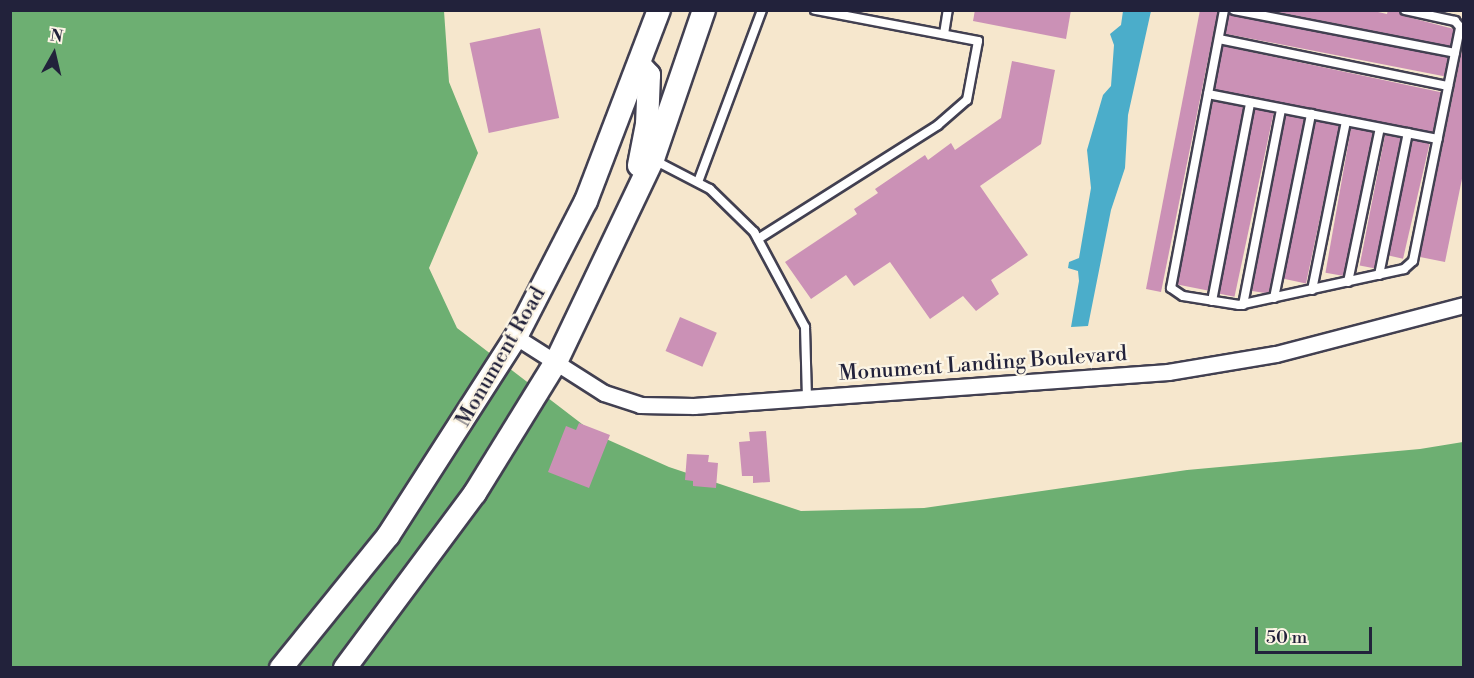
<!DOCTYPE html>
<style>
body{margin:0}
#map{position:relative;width:1474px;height:678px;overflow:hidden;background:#f6e7cd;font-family:"Libre Bodoni",serif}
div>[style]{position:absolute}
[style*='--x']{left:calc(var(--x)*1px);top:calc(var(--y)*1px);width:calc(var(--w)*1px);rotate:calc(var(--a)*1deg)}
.forest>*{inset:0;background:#6daf72}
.water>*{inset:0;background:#4badca}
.building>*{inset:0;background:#cb91b6;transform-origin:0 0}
.roads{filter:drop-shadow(2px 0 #424051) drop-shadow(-2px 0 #424051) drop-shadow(0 2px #424051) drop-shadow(0 -2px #424051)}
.service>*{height:8px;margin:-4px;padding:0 4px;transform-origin:4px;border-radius:4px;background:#fff}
.minor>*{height:15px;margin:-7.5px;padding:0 7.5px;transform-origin:7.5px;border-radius:7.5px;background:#fff}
.secondary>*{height:22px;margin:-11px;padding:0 11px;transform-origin:11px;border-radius:11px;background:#fff}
span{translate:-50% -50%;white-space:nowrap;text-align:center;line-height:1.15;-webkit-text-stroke:4.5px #fcf5e5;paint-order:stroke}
.street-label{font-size:21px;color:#22223b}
.frame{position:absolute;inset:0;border:12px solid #22223b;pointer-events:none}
.north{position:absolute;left:24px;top:24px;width:60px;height:60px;-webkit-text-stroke:4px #fcf5e5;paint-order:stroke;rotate:8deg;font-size:16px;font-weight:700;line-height:24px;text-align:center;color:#22223b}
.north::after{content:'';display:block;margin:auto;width:21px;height:27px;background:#22223b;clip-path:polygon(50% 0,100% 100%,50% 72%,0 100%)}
.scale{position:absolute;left:1255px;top:627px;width:117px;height:27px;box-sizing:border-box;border:3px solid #22223b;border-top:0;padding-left:8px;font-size:18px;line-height:21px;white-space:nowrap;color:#22223b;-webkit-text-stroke:4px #fcf5e5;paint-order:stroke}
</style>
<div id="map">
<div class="forest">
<i style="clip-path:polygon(10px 11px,444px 11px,449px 82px,478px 153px,429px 268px,457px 328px,595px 434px,669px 467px,801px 511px,924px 508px,1187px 470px,1420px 449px,1463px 442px,1463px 667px,11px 667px)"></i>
</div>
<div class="water">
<i style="clip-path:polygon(1123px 11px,1151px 11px,1128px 115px,1125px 168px,1111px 210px,1088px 326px,1071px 327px,1079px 281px,1078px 271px,1068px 268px,1069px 262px,1079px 258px,1091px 188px,1087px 150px,1103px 95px,1111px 86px,1114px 45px,1110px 34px,1121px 25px)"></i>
</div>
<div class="building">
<i style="clip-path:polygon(975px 10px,1071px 10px,1066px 39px,973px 21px)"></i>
<i style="clip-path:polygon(1200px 10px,1218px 10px,1161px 292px,1146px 289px)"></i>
<i style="clip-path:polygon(1268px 10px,1369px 10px,1387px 14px,1388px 10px,1399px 10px,1404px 16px,1454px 29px,1450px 46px)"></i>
<i style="left:1229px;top:14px;width:223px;height:20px;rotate:11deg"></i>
<i style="left:540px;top:28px;width:92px;height:72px;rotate:78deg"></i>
<i style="clip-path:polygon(1464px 40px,1464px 169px,1445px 262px,1420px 257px)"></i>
<i style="left:1223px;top:46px;width:223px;height:44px;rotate:12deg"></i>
<i style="clip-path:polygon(1012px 61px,1055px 70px,1041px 144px,980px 186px,1028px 255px,991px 280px,999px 294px,976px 311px,963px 296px,930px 319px,890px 262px,854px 286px,846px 275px,811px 299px,785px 262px,857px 214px,854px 209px,878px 193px,875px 189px,925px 155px,928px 160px,951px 143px,955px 150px,1001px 118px)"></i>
<i style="left:1213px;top:101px;width:31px;height:187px;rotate:11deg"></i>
<i style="left:1255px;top:109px;width:19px;height:188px;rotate:12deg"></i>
<i style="clip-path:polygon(1286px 115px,1304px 119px,1269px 292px,1265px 293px,1252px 291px)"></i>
<i style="left:1316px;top:121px;width:24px;height:161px;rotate:12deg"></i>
<i style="left:1351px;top:128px;width:22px;height:147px;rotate:10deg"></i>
<i style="left:1385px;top:135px;width:16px;height:133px;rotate:11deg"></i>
<i style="left:1413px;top:140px;width:17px;height:118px;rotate:13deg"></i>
<i style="left:680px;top:317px;width:40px;height:37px;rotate:23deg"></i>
<i style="clip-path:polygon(579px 423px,610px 435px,589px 488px,548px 472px,566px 426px,576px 430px)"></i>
<i style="clip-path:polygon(766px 431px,770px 482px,753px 483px,753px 476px,742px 476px,739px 442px,750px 441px,749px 432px)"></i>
<i style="clip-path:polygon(687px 454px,709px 455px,708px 462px,718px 463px,716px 488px,693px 486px,693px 481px,685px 480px)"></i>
</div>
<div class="roads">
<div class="service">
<i style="--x:1224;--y:10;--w:283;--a:100.8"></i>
<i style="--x:1171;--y:288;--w:14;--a:34"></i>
<i style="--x:1183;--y:296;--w:57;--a:9.1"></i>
<i style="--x:1239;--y:305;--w:169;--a:-12.3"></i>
<i style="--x:1404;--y:269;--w:12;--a:-42"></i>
<i style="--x:1413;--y:261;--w:239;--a:-78.6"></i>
<i style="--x:1460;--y:27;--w:8;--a:-130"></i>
<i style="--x:1455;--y:21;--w:51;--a:-167.6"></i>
<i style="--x:1234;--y:10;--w:225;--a:11"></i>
<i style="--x:944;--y:34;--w:24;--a:-81"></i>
<i style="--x:1219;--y:39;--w:234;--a:11.6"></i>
<i style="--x:1208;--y:94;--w:234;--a:11.1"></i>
<i style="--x:654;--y:160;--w:63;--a:27.4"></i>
<i style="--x:710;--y:189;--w:62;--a:44.3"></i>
<i style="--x:754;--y:232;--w:108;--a:61.8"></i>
<i style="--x:805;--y:327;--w:70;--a:88.4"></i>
<i style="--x:698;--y:182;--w:184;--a:-69.6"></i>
<i style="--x:758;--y:239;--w:213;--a:-32.3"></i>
<i style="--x:938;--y:125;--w:38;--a:-41"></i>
<i style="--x:967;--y:100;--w:60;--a:-79.4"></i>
<i style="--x:978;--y:41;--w:166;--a:-169.2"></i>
<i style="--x:1379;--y:275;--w:145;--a:-78.5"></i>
<i style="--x:1348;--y:282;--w:157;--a:-78.3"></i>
<i style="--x:1312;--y:290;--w:172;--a:-78.6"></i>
<i style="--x:1274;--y:298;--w:188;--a:-78.6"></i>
<i style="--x:1212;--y:301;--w:202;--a:-79.1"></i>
<i style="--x:1243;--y:305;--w:200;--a:-79"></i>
</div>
<div class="minor">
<i style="--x:516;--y:337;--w:104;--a:32.5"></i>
<i style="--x:604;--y:393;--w:38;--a:18"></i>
<i style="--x:640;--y:405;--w:54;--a:1.1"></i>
<i style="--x:694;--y:406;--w:475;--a:-4.1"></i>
<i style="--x:1168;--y:372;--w:109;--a:-9.5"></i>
<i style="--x:1276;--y:354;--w:194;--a:-14.6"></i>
</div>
<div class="secondary">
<i style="--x:639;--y:64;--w:15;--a:48"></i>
<i style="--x:649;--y:75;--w:49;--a:92.3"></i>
<i style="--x:647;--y:124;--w:42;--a:101"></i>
<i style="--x:281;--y:668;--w:170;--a:-51"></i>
<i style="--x:388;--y:536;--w:237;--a:-57.3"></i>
<i style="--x:516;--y:337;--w:153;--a:-62.8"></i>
<i style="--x:586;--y:201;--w:204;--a:-69.1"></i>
<i style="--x:345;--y:668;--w:218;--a:-53.4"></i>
<i style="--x:475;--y:493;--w:154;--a:-58.3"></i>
<i style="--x:556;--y:362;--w:225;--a:-64.5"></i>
<i style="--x:653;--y:159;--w:157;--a:-71.1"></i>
</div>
</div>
<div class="street-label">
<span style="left:501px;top:357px;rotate:-60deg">Monument Road</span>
<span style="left:983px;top:364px;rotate:-4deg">Monument Landing Boulevard</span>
</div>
<div class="frame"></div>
<div class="north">N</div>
<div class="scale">50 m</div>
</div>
